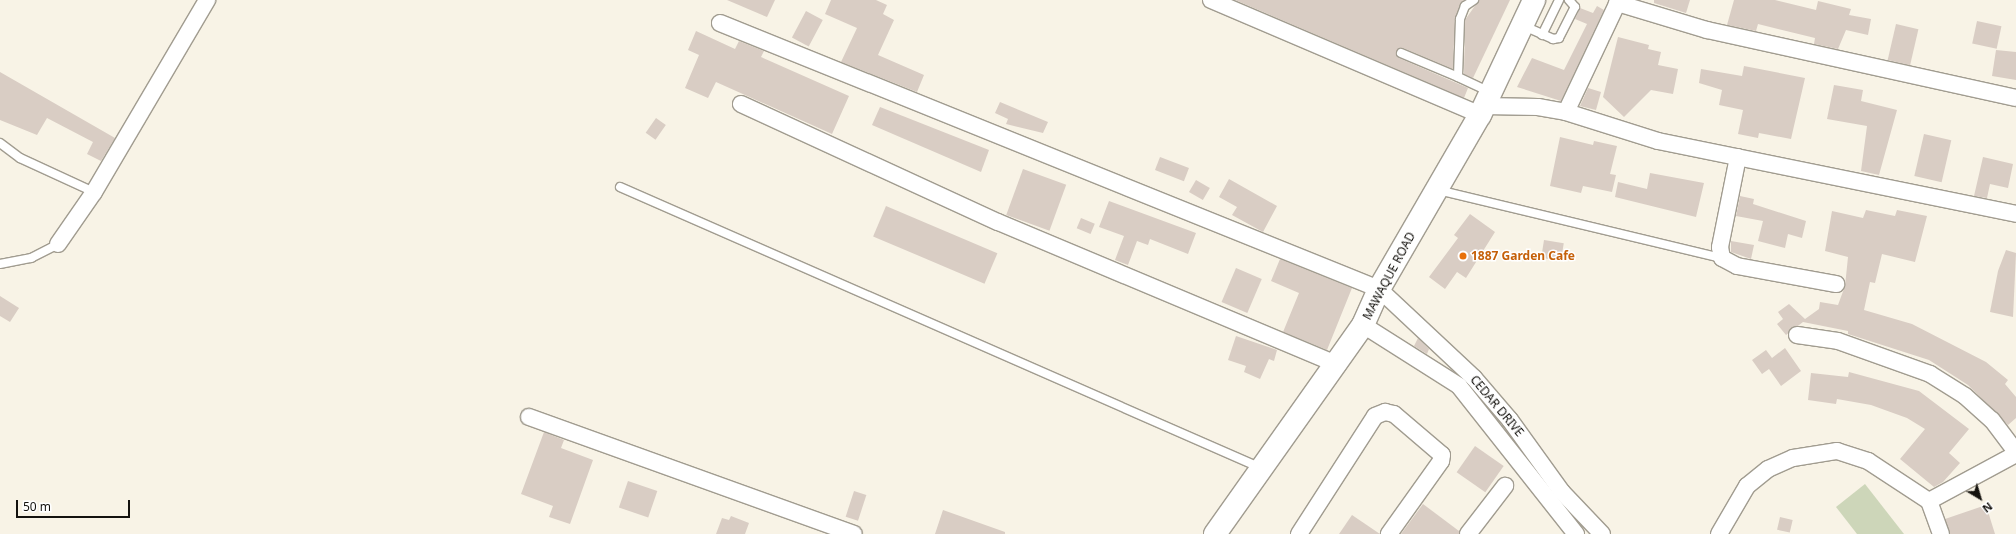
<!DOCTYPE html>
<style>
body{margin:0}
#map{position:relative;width:2016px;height:534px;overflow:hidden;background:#f8f3e6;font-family:"Noto Sans",sans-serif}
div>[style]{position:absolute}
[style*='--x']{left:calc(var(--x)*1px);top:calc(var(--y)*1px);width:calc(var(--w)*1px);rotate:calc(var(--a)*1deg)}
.green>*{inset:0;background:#cdd6b9}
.building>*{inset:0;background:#d9cdc4;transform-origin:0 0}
.roads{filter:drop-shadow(1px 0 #a19c90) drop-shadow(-1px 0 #a19c90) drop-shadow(0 1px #a19c90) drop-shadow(0 -1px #a19c90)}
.service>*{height:8px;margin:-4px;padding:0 4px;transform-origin:4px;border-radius:4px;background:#fff}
.minor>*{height:16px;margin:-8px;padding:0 8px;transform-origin:8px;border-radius:8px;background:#fff}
.secondary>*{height:22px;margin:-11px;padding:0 11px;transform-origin:11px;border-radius:11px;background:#fff}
.dots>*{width:11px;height:11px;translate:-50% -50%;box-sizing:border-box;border:2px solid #fff;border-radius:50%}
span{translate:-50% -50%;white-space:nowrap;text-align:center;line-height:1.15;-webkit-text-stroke:3px #fff;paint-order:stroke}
.food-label{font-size:12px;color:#c56008;font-weight:700}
.left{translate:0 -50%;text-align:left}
.street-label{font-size:12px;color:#14120e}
.north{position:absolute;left:1960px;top:478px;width:40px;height:40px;-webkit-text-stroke:3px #fff;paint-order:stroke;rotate:142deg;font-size:11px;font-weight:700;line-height:16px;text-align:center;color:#14120e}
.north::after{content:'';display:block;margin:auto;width:14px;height:18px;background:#14120e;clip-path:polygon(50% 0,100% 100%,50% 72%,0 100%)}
.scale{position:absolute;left:16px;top:500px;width:114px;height:18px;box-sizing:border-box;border:2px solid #14120e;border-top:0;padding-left:5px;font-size:12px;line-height:14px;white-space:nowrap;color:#14120e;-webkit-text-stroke:3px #fff;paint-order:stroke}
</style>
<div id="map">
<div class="green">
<i style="clip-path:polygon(1865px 484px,1904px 534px,1857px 534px,1836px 507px)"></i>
</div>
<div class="building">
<i style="clip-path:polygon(727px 0,775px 0,767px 17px)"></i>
<i style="clip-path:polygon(831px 0,876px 0,887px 5px,883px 14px,894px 20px,878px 55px,924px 75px,917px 92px,841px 62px,857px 28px,825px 14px)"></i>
<i style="clip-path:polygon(1235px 0,1464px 0,1455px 19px,1453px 69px,1403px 48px,1396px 53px,1399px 58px,1468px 88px,1464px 98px)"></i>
<i style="clip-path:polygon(1479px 0,1510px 0,1473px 78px,1464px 74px,1465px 20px)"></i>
<i style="clip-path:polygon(1654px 0,1690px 0,1686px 13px,1654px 3px)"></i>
<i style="clip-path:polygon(1734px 0,1775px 0,1816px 10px,1818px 1px,1851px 9px,1849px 15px,1871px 19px,1868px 35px,1846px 30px,1838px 49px,1814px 44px,1815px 38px,1758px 24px,1756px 31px,1727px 25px)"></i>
<i style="clip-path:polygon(1597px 6px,1604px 10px,1561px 101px,1517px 87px,1532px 58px,1564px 70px,1587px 24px,1575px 19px,1580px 8px,1593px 13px)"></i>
<i style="left:806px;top:11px;width:19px;height:30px;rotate:28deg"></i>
<i style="left:1977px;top:21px;width:25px;height:23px;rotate:12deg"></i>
<i style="left:1896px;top:24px;width:23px;height:37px;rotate:13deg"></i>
<i style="clip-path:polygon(696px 31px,735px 49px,739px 41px,764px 51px,761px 57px,849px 96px,832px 134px,716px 82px,708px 98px,685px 88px,699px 55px,688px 50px)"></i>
<i style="clip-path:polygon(1618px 37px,1649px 45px,1648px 49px,1661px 52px,1658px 65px,1678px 69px,1673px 94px,1651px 90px,1624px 117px,1603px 97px)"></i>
<i style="clip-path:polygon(1996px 50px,2016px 52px,2016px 80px,1992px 76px)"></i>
<i style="clip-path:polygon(1744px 66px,1805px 78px,1791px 139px,1759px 133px,1758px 138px,1738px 134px,1743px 110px,1719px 105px,1722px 90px,1699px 83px,1701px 69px,1742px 76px)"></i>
<i style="clip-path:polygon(0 72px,115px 138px,101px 161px,87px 154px,93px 142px,47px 118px,37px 135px,0 120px)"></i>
<i style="clip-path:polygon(1834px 85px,1863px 90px,1861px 101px,1897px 110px,1879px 175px,1861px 171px,1867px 126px,1827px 119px)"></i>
<i style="clip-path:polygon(1588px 88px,1601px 92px,1596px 110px,1580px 106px)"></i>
<i style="clip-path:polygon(1000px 102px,1048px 122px,1043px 133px,1006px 124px,1008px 119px,995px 113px)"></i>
<i style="clip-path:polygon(880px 107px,989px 150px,981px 172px,872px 125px)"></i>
<i style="left:656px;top:118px;width:12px;height:18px;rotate:35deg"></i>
<i style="left:1924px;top:134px;width:28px;height:43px;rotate:13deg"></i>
<i style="clip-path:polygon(1560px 137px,1593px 145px,1594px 141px,1617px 146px,1610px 174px,1616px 175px,1612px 192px,1583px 186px,1581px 193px,1550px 186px)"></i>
<i style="left:1160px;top:157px;width:31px;height:14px;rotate:21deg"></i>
<i style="clip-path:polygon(1983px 157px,2013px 164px,2008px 188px,1990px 184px,1987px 198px,1974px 196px)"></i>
<i style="left:1023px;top:169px;width:46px;height:49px;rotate:20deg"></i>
<i style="clip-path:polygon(1650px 173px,1704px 183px,1696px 217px,1615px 197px,1618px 182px,1647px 189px)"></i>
<i style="clip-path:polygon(1229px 179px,1277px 206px,1263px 232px,1232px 215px,1237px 207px,1219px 197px)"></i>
<i style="left:1196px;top:180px;width:16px;height:14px;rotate:30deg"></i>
<i style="clip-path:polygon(1740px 196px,1754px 199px,1753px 204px,1806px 221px,1802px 238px,1788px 234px,1785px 248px,1758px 241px,1763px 221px,1736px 216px)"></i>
<i style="clip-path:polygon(1109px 201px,1196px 233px,1188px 254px,1150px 239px,1148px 245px,1137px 241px,1128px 265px,1115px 260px,1124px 236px,1099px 227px)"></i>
<i style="left:886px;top:206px;width:121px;height:33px;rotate:23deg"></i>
<i style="clip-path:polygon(1866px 210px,1895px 216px,1897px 210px,1927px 216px,1915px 262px,1882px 254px,1875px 283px,1870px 282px,1864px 310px,1912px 324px,1986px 362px,2008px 380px,2005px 384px,2016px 397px,2016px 418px,2008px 425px,1968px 385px,1929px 360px,1848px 334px,1848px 331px,1803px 322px,1786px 335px,1777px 324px,1783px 319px,1778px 312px,1789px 304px,1805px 319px,1819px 309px,1820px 302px,1838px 305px,1845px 286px,1848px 257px,1825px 251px,1832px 211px,1863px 218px)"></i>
<i style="clip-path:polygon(1470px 214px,1495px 232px,1466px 278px,1457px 272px,1445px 289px,1429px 277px,1458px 238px,1454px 235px)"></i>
<i style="left:1081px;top:218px;width:15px;height:11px;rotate:23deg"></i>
<i style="left:1544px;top:240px;width:20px;height:18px;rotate:9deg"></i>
<i style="clip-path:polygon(1731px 241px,1754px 245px,1751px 259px,1731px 252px)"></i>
<i style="clip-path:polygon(2006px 250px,2016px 253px,2013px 317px,1990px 312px,1998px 271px)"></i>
<i style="clip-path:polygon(1280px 259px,1352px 288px,1327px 350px,1283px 332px,1299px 293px,1271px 281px)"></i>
<i style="left:1236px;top:268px;width:28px;height:37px;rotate:23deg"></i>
<i style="clip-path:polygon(0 296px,19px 308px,10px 322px,0 316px)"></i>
<i style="clip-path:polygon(1236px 336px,1277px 350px,1274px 361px,1269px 359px,1260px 379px,1244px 372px,1246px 366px,1228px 360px)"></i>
<i style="clip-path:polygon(1418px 338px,1429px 349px,1427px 354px,1414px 346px)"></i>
<i style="clip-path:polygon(1785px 348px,1801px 371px,1781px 386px,1769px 369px,1762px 374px,1752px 360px,1766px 350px,1772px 358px)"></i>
<i style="clip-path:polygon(1849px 372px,1919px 391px,1969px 429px,1949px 453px,1960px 463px,1943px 482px,1934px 487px,1900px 459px,1925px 429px,1907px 418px,1871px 405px,1837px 399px,1836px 404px,1808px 400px,1811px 373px,1848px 377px)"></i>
<i style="clip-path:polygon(544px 432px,564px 440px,561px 448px,593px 460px,570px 524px,549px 517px,553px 506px,521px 494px)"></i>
<i style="left:1475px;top:446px;width:35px;height:32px;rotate:35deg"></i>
<i style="left:628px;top:481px;width:31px;height:28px;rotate:19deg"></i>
<i style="left:854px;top:491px;width:13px;height:27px;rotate:18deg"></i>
<i style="clip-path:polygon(1423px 504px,1459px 531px,1459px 534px,1401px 534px)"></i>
<i style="clip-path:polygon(1986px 505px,1995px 534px,1950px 534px,1945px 519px)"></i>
<i style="clip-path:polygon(943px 510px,1005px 532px,1005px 534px,935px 534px)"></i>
<i style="clip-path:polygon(1352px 515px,1380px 534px,1339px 534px)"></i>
<i style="clip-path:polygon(731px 516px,749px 523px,745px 534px,716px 534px,722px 518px,729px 520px)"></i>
<i style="left:1780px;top:517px;width:13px;height:13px;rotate:13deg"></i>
</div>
<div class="roads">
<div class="service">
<i style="--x:1474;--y:0;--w:11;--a:146"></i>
<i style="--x:1465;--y:6;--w:14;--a:111"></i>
<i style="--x:1460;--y:19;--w:58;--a:92"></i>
<i style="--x:1458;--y:77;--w:35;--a:25"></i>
<i style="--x:1524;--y:26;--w:32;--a:24"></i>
<i style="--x:1553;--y:39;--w:6;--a:-9"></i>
<i style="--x:1559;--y:38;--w:35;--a:-63"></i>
<i style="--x:1575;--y:7;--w:9;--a:-131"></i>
<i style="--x:1542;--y:35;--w:39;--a:-64"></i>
<i style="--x:1401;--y:53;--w:62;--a:22.8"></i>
<i style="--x:0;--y:143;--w:25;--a:37"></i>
<i style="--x:20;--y:158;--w:81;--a:24.7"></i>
<i style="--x:620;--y:187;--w:700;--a:23.67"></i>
<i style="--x:1438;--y:190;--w:292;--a:13.5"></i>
<i style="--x:0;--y:264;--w:32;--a:-11"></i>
<i style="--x:31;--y:258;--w:30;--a:-27"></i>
</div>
<div class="minor">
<i style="--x:1211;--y:0;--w:293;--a:23.1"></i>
<i style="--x:1617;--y:3;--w:94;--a:16.7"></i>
<i style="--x:1707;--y:30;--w:316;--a:12.4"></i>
<i style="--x:720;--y:23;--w:711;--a:21.98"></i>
<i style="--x:1379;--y:289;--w:130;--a:43.1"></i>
<i style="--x:1474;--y:378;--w:55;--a:49.4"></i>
<i style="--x:1510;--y:420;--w:89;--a:54.2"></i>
<i style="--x:1562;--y:492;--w:58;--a:46.4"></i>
<i style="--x:741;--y:104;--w:283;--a:24.7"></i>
<i style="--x:998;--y:222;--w:369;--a:22.8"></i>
<i style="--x:1484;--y:106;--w:54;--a:1.1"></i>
<i style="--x:1538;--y:107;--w:28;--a:10"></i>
<i style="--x:1566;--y:112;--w:96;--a:17.5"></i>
<i style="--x:1658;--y:141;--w:365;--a:11.5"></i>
<i style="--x:1566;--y:112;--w:124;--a:-64.7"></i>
<i style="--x:1738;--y:157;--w:92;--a:101.3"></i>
<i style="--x:1720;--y:247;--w:11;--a:80"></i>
<i style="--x:1722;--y:258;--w:17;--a:28"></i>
<i style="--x:1737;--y:266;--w:101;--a:10.3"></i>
<i style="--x:58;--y:244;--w:63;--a:-55.3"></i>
<i style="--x:94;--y:192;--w:223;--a:-59.5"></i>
<i style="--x:1363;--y:325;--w:114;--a:32.4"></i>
<i style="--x:1459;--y:386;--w:189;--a:51.7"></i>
<i style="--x:1797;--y:335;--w:41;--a:8.3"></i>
<i style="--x:1838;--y:341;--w:98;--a:19.7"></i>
<i style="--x:1930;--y:374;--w:41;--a:32.2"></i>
<i style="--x:1965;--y:396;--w:36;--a:42"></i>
<i style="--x:1992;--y:420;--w:40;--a:53"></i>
<i style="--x:529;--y:417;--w:345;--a:19.8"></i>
<i style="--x:1929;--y:501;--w:99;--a:-28.4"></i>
<i style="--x:1299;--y:534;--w:140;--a:-57.2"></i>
<i style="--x:1375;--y:416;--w:11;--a:-22"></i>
<i style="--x:1385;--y:412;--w:9;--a:13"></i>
<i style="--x:1394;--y:414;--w:63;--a:40.5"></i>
<i style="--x:1442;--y:455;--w:6;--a:99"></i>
<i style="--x:1441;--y:461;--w:90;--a:125.5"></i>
<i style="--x:1468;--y:534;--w:61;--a:-52.4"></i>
<i style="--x:1719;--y:534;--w:56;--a:-59.7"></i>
<i style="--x:1747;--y:486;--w:27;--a:-39"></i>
<i style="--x:1768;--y:469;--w:27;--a:-24"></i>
<i style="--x:1793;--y:458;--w:45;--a:-9"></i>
<i style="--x:1837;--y:451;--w:33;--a:18"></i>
<i style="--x:1868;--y:461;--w:73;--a:33.3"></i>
<i style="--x:1929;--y:501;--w:35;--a:70"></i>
</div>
<div class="secondary">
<i style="--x:1215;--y:534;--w:256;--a:-54.7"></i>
<i style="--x:1363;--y:325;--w:39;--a:-66"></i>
<i style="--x:1379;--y:289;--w:201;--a:-59.9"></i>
<i style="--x:1480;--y:115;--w:127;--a:-64.8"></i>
</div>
</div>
<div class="dots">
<i style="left:1463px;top:256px;background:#e8710a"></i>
</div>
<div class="food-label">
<span class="left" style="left:1471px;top:256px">1887 Garden Cafe</span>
</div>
<div class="street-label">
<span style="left:1389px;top:276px;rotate:-62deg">MAWAQUE ROAD</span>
<span style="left:1497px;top:406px;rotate:50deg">CEDAR DRIVE</span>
</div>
<div class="north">N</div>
<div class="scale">50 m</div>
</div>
